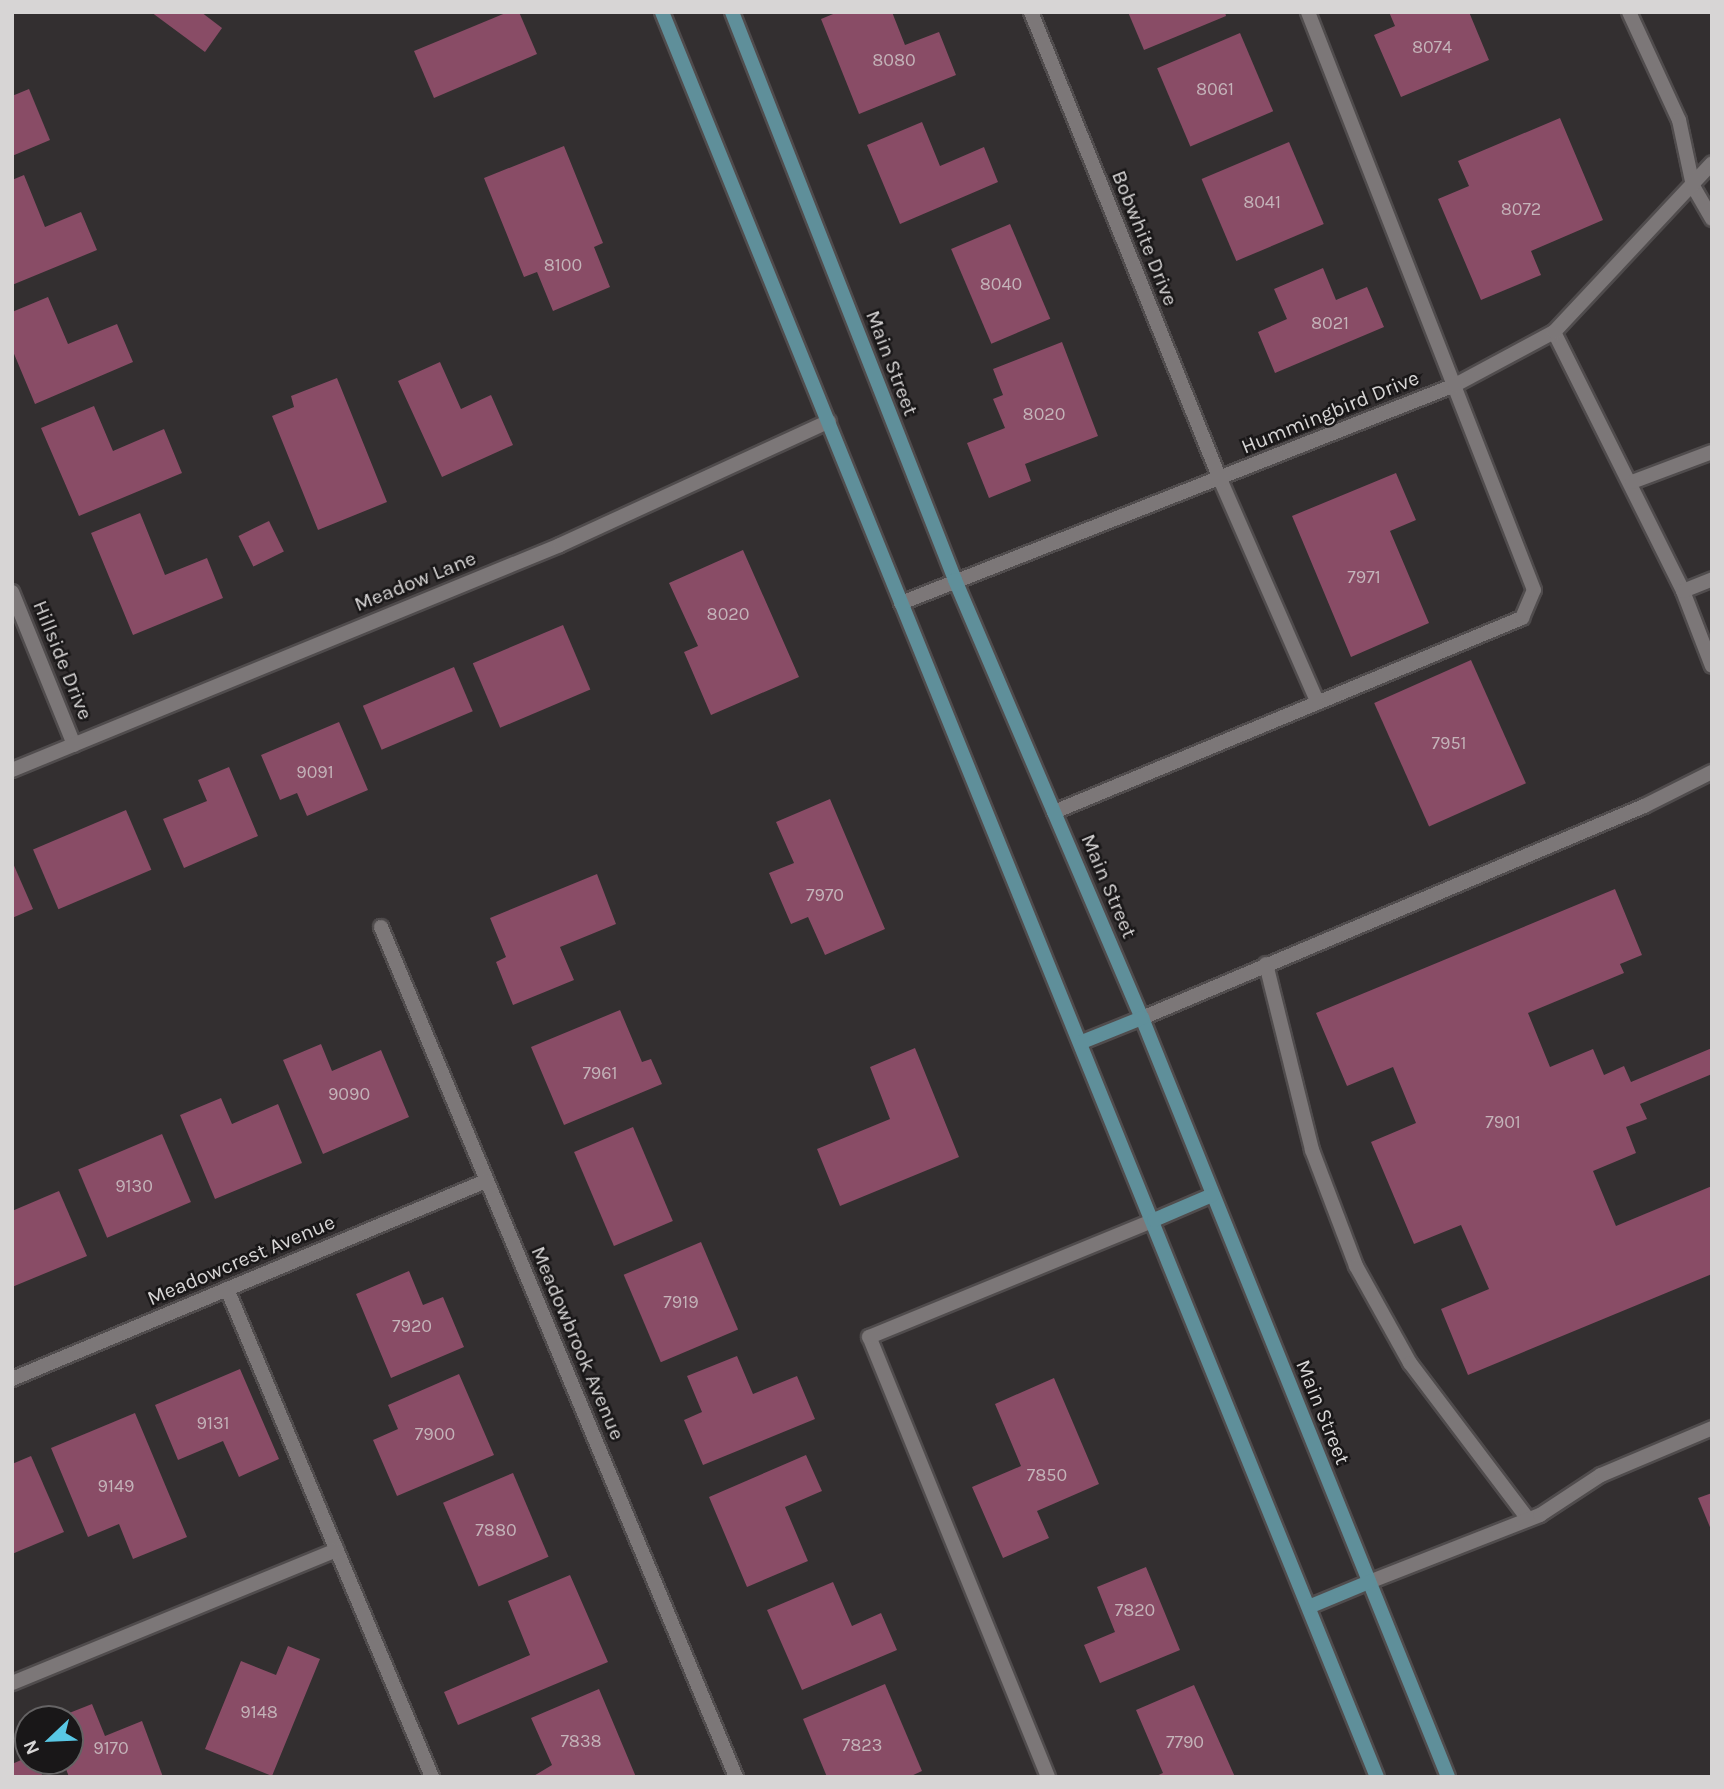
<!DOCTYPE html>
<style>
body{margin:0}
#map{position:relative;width:1724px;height:1789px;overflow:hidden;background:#332f30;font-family:Karla,sans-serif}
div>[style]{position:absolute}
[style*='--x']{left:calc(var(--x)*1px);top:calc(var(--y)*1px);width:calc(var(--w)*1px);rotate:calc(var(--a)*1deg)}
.building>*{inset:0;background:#894c66;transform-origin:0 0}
.roads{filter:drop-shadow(2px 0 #504c4d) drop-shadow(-2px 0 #504c4d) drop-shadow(0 2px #504c4d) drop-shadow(0 -2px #504c4d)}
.lane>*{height:14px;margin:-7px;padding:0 7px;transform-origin:7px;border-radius:7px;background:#7c7778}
.street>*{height:14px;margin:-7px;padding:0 7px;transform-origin:7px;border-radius:7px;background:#7c7778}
.secondary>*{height:14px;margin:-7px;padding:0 7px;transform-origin:7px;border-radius:7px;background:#5f8f9a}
span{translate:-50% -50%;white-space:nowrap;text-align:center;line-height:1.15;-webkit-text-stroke:5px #191718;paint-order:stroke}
.number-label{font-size:18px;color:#c4b3b9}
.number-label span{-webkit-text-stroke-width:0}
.street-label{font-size:21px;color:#d7d5d5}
.frame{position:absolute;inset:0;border:14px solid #d7d5d5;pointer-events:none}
.north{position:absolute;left:14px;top:1705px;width:70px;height:70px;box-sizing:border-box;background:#191718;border:2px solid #656364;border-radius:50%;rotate:247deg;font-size:19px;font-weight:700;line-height:28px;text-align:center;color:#d7d5d5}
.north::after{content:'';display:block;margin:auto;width:24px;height:32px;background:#59c8e5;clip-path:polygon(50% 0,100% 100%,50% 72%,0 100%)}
</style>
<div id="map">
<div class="building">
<i style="clip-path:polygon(151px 12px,201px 12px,222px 28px,205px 52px)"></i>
<i style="clip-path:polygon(508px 12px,519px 12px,537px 54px,434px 98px,414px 51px)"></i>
<i style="clip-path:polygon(838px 12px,892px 12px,905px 45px,939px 32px,956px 75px,859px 114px,821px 19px)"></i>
<i style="clip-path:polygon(1128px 12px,1225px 12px,1226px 16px,1144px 50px)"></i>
<i style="clip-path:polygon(1389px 12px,1469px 12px,1489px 60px,1401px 97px,1374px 35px,1395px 26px)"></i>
<i style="left:1240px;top:33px;width:85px;height:90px;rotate:67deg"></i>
<i style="clip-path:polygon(29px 89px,50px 140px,12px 156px,12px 96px)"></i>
<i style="clip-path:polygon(1560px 118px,1603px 220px,1531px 251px,1541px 275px,1481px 300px,1438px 199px,1469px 186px,1458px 161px)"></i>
<i style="clip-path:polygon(922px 122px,940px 166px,984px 147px,998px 182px,900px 224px,867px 145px)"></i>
<i style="left:1289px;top:142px;width:89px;height:95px;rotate:67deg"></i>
<i style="clip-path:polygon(564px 146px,603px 243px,594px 247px,610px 287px,553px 311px,537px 272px,524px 277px,484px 178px)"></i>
<i style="clip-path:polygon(24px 175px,45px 227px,81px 212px,97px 250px,12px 285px,12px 180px)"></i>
<i style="left:1010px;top:224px;width:103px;height:64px;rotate:67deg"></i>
<i style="clip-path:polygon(1323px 268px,1336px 300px,1367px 287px,1384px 327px,1275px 373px,1258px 332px,1287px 319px,1274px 289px)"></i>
<i style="clip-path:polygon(48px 297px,68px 344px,117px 324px,133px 362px,35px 404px,12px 349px,12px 312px)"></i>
<i style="clip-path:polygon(1062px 342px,1098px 436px,1025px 464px,1031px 481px,989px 498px,967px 443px,1005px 428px,993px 399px,1003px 395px,993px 369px)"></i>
<i style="clip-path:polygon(440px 362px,461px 409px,491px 395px,513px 445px,442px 477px,398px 381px)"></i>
<i style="clip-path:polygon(337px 378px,387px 502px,318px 530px,272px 416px,294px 407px,291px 396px)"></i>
<i style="clip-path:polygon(94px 406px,113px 451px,164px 429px,182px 473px,79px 516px,41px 428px)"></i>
<i style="clip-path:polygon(1396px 473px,1416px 520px,1390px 531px,1429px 623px,1351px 657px,1292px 516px)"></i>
<i style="clip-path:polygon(140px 513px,165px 575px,207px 558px,223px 598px,133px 635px,91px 533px)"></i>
<i style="left:269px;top:521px;width:34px;height:34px;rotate:64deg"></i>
<i style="clip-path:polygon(743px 550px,799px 677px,711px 715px,684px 652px,698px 646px,669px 583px)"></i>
<i style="left:563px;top:625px;width:70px;height:98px;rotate:67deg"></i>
<i style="left:1471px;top:660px;width:135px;height:106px;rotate:66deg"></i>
<i style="left:454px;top:667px;width:48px;height:99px;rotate:67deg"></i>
<i style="clip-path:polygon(339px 722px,368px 790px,307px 816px,297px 793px,280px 800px,261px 755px)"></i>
<i style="clip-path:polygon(229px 767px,258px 836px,184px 868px,163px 819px,207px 801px,198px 780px)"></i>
<i style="clip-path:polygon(830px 799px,885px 929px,825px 955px,808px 917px,791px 924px,769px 873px,794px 863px,776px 822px)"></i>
<i style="left:126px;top:810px;width:65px;height:101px;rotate:67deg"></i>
<i style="clip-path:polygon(12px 861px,33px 909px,12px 918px)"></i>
<i style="clip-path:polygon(597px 874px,616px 924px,560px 947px,574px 980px,513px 1005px,496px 962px,506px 957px,490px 918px)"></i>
<i style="clip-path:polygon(1615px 889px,1642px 955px,1620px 964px,1624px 973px,1528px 1013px,1550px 1067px,1593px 1049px,1604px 1075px,1624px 1066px,1631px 1082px,1712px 1048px,1712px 1074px,1640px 1104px,1647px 1119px,1626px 1127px,1636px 1153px,1593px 1171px,1616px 1226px,1712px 1186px,1712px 1274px,1468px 1375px,1441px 1309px,1489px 1289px,1461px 1225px,1414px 1244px,1371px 1142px,1416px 1123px,1393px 1067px,1347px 1086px,1316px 1013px)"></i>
<i style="clip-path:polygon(620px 1010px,642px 1062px,651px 1059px,662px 1084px,564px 1125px,531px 1047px)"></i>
<i style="clip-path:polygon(321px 1044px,332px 1071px,381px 1050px,409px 1117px,323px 1154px,283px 1060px)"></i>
<i style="clip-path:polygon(915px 1048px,959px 1157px,840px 1206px,817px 1149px,890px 1119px,870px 1067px)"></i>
<i style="clip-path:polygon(221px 1098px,232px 1124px,278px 1104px,302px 1163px,215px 1199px,180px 1115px)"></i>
<i style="left:633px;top:1127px;width:102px;height:64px;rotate:67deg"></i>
<i style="left:162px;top:1134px;width:74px;height:91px;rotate:67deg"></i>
<i style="clip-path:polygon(59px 1191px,87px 1256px,12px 1287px,12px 1211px)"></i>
<i style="left:701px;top:1242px;width:95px;height:84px;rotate:67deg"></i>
<i style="clip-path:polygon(409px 1271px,423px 1305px,443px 1297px,464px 1347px,391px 1378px,356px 1294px)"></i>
<i style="clip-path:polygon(737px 1356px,753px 1394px,797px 1376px,815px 1419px,703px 1465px,684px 1420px,702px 1412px,687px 1376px)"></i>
<i style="clip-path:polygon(240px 1369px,279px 1459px,239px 1477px,223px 1441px,178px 1460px,155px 1405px)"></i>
<i style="clip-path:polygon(459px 1374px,494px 1455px,397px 1496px,373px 1440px,398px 1429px,388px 1405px)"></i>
<i style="clip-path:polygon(1054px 1378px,1099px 1484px,1037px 1511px,1049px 1538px,1003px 1558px,972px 1487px,1021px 1466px,995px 1404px)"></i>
<i style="clip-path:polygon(135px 1413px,187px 1537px,133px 1559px,119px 1524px,88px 1537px,51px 1448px)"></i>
<i style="clip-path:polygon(806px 1455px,822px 1491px,785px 1507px,808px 1561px,747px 1587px,709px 1497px)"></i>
<i style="clip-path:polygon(31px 1456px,64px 1532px,12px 1554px,12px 1464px)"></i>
<i style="left:513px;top:1473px;width:91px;height:76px;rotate:67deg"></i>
<i style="clip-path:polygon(1712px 1493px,1712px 1532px,1698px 1498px)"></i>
<i style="clip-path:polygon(1146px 1567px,1180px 1650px,1100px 1683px,1084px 1645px,1115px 1632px,1097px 1587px)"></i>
<i style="clip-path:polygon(570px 1575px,608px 1662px,458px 1725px,444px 1692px,530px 1655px,508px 1601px)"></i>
<i style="clip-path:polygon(833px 1582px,852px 1626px,881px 1613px,897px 1650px,802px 1690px,767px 1610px)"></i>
<i style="clip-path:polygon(288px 1646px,320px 1659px,272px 1776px,205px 1749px,241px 1661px,276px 1675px)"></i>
<i style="clip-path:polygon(885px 1684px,922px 1771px,909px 1777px,827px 1777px,803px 1719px)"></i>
<i style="clip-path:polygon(1194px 1685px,1235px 1777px,1154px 1777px,1163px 1773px,1136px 1710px)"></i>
<i style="clip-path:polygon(599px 1689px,636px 1777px,532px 1777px,552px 1765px,531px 1718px)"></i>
<i style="clip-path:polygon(92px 1704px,105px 1736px,142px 1721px,163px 1777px,69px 1777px,63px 1761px,70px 1761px,70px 1719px,54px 1719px)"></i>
<i style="clip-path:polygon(28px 1757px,28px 1761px,36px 1761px,43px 1777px,12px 1777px,12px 1764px)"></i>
</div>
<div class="roads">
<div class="lane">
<i style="--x:1693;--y:186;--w:38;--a:60"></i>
<i style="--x:1554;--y:332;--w:289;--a:63.5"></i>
<i style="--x:1683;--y:591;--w:80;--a:68.9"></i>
<i style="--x:1220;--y:479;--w:244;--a:66.4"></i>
<i style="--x:1632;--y:482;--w:85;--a:-20.6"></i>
<i style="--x:1683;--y:591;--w:31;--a:-22"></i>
<i style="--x:1054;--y:812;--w:507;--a:-22.52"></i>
<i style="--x:1522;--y:618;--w:30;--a:-67"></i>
<i style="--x:1534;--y:590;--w:621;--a:-111.36"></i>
<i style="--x:1266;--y:964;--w:192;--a:76.1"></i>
<i style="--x:1312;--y:1150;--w:124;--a:69.2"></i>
<i style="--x:1356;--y:1266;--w:111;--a:60.9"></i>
<i style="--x:1410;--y:1363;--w:196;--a:52.9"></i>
<i style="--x:1142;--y:1018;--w:545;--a:-22.89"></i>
<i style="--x:1644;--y:806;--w:76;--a:-26.6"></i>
<i style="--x:227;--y:1289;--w:529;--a:67.21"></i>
<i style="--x:1369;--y:1582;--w:184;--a:-21.4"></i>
<i style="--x:1540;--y:1515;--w:73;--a:-33.3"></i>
<i style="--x:1601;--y:1475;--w:121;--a:-22.9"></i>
<i style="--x:12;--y:1683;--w:351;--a:-22.3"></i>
<i style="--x:1048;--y:1777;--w:475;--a:-112.1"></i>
<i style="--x:869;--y:1337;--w:308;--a:-22.3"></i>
</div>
<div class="street">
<i style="--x:1031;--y:12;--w:504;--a:67.97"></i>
<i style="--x:1629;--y:12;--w:119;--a:65.2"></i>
<i style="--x:1679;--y:120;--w:67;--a:78"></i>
<i style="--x:12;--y:592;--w:165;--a:67.9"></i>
<i style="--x:901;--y:603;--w:595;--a:-21.48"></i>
<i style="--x:1455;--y:385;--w:112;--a:-28.2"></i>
<i style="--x:1554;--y:332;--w:231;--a:-46.9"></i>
<i style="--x:12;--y:770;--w:592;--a:-22.32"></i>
<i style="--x:560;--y:545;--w:296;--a:-24.7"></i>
<i style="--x:381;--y:927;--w:921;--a:67.33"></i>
<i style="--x:12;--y:1379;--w:514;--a:-22.67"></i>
</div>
<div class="secondary">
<i style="--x:662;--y:12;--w:1904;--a:67.95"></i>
<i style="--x:732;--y:12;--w:610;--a:68.56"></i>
<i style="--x:955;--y:580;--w:476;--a:66.9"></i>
<i style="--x:1142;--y:1018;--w:818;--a:68.04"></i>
<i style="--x:1082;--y:1042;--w:65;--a:-21.8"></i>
<i style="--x:1154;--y:1220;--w:63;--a:-23.3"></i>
<i style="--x:1311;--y:1606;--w:63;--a:-22.5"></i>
</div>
</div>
<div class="number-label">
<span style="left:1432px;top:47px">8074</span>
<span style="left:894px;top:60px">8080</span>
<span style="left:1215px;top:89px">8061</span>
<span style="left:1262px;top:202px">8041</span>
<span style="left:1521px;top:209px">8072</span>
<span style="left:563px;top:265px">8100</span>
<span style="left:1001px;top:284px">8040</span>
<span style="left:1330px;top:323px">8021</span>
<span style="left:1044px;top:414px">8020</span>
<span style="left:1364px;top:577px">7971</span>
<span style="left:728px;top:614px">8020</span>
<span style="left:1449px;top:743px">7951</span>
<span style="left:315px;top:772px">9091</span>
<span style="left:825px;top:895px">7970</span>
<span style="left:600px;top:1073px">7961</span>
<span style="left:349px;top:1094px">9090</span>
<span style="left:1503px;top:1122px">7901</span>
<span style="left:134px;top:1186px">9130</span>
<span style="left:681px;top:1302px">7919</span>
<span style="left:412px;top:1326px">7920</span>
<span style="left:213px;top:1423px">9131</span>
<span style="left:435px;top:1434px">7900</span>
<span style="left:1047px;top:1475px">7850</span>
<span style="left:116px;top:1486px">9149</span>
<span style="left:496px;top:1530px">7880</span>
<span style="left:1135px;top:1610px">7820</span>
<span style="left:259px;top:1712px">9148</span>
<span style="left:581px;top:1741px">7838</span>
<span style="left:1185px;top:1742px">7790</span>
<span style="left:862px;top:1745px">7823</span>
<span style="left:111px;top:1748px">9170</span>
</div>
<div class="street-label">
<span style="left:1145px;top:238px;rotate:68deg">Bobwhite Drive</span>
<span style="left:892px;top:363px;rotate:69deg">Main Street</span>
<span style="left:1330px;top:412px;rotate:-22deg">Hummingbird Drive</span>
<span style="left:415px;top:581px;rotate:-22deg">Meadow Lane</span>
<span style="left:63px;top:660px;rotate:68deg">Hillside Drive</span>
<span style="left:1109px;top:886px;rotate:67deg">Main Street</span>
<span style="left:241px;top:1260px;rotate:-23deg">Meadowcrest Avenue</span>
<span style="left:578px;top:1343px;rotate:67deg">Meadowbrook Avenue</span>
<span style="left:1323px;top:1412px;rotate:68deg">Main Street</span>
</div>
<div class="frame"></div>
<div class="north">N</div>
</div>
